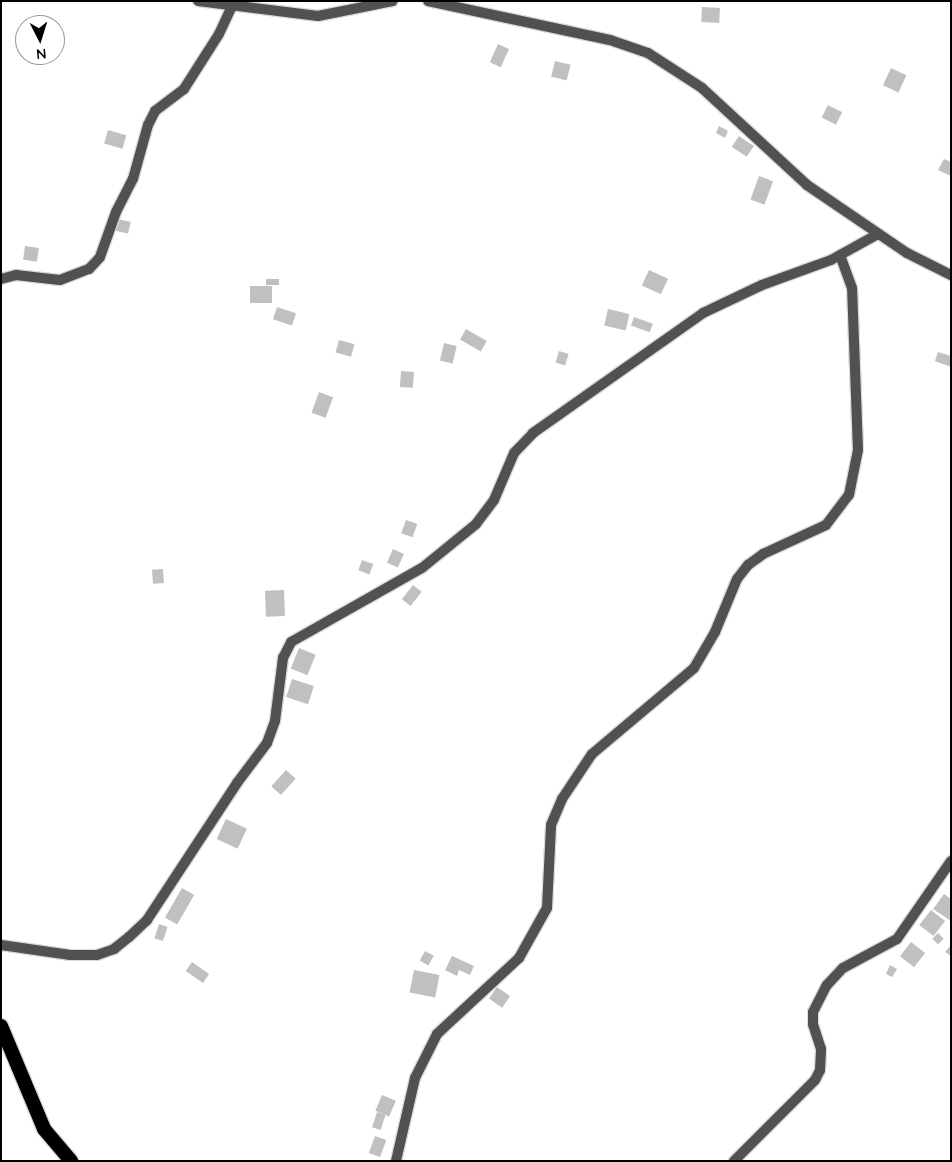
<!DOCTYPE html>
<style>
body{margin:0}
#map{position:relative;width:952px;height:1162px;overflow:hidden;background:#fff;font-family:Quicksand,sans-serif}
div>[style]{position:absolute}
[style*='--x']{left:calc(var(--x)*1px);top:calc(var(--y)*1px);width:calc(var(--w)*1px);rotate:calc(var(--a)*1deg)}
.building>*{inset:0;background:#c0c0c0;transform-origin:0 0}
.roads{filter:drop-shadow(1px 0 #dbdbdb) drop-shadow(-1px 0 #dbdbdb) drop-shadow(0 1px #dbdbdb) drop-shadow(0 -1px #dbdbdb)}
.minor>*{height:10px;margin:-5px;padding:0 5px;transform-origin:5px;border-radius:5px;background:#515151}
.trunk>*{height:14px;margin:-7px;padding:0 7px;transform-origin:7px;border-radius:7px;background:#000}
span{translate:-50% -50%;white-space:nowrap;text-align:center;line-height:1.15;-webkit-text-stroke:4px #fff;paint-order:stroke}
.frame{position:absolute;inset:0;border:2px solid #000;pointer-events:none}
.north{position:absolute;left:15px;top:15px;width:50px;height:50px;box-sizing:border-box;background:#fff;border:1px solid #999;border-radius:50%;rotate:175deg;font-size:14px;font-weight:700;line-height:20px;text-align:center;color:#000}
.north::after{content:'';display:block;margin:auto;width:18px;height:22px;background:#000;clip-path:polygon(50% 0,100% 100%,50% 72%,0 100%)}
</style>
<div id="map">
<div class="building">
<i style="left:702px;top:7px;width:18px;height:15px;rotate:3deg"></i>
<i style="left:498px;top:44px;width:12px;height:20px;rotate:24deg"></i>
<i style="left:555px;top:61px;width:16px;height:16px;rotate:14deg"></i>
<i style="left:891px;top:68px;width:17px;height:19px;rotate:25deg"></i>
<i style="left:828px;top:105px;width:16px;height:14px;rotate:27deg"></i>
<i style="clip-path:polygon(719px 126px,728px 131px,725px 138px,716px 133px)"></i>
<i style="left:108px;top:130px;width:19px;height:14px;rotate:16deg"></i>
<i style="left:739px;top:136px;width:18px;height:13px;rotate:34deg"></i>
<i style="clip-path:polygon(944px 159px,951px 162px,951px 176px,938px 170px)"></i>
<i style="left:759px;top:176px;width:15px;height:25px;rotate:20deg"></i>
<i style="left:118px;top:219px;width:13px;height:12px;rotate:13deg"></i>
<i style="left:25px;top:246px;width:14px;height:14px;rotate:8deg"></i>
<i style="left:649px;top:270px;width:21px;height:17px;rotate:25deg"></i>
<i style="left:266px;top:279px;width:13px;height:6px"></i>
<i style="left:250px;top:286px;width:22px;height:17px"></i>
<i style="left:277px;top:307px;width:20px;height:13px;rotate:18deg"></i>
<i style="left:608px;top:309px;width:22px;height:17px;rotate:13deg"></i>
<i style="left:634px;top:317px;width:20px;height:9px;rotate:20deg"></i>
<i style="left:466px;top:329px;width:24px;height:12px;rotate:30deg"></i>
<i style="left:339px;top:340px;width:16px;height:13px;rotate:15deg"></i>
<i style="left:444px;top:343px;width:13px;height:18px;rotate:13deg"></i>
<i style="left:559px;top:351px;width:10px;height:12px;rotate:17deg"></i>
<i style="clip-path:polygon(938px 352px,951px 356px,951px 367px,935px 361px)"></i>
<i style="left:401px;top:371px;width:13px;height:16px;rotate:4deg"></i>
<i style="left:319px;top:392px;width:15px;height:22px;rotate:20deg"></i>
<i style="left:406px;top:520px;width:12px;height:14px;rotate:20deg"></i>
<i style="left:393px;top:549px;width:12px;height:15px;rotate:24deg"></i>
<i style="left:362px;top:560px;width:12px;height:11px;rotate:20deg"></i>
<i style="left:163px;top:569px;width:14px;height:11px;rotate:86deg"></i>
<i style="left:413px;top:585px;width:11px;height:18px;rotate:38deg"></i>
<i style="left:284px;top:590px;width:26px;height:19px;rotate:88deg"></i>
<i style="left:299px;top:648px;width:18px;height:22px;rotate:22deg"></i>
<i style="left:292px;top:679px;width:23px;height:19px;rotate:18deg"></i>
<i style="left:286px;top:770px;width:13px;height:22px;rotate:42deg"></i>
<i style="left:226px;top:819px;width:23px;height:22px;rotate:25deg"></i>
<i style="left:182px;top:888px;width:14px;height:34px;rotate:30deg"></i>
<i style="clip-path:polygon(944px 894px,951px 899px,951px 921px,933px 909px)"></i>
<i style="left:931px;top:910px;width:18px;height:19px;rotate:38deg"></i>
<i style="left:159px;top:924px;width:9px;height:15px;rotate:18deg"></i>
<i style="left:938px;top:933px;width:8px;height:8px;rotate:45deg"></i>
<i style="left:911px;top:942px;width:18px;height:18px;rotate:38deg"></i>
<i style="clip-path:polygon(951px 945px,951px 956px,945px 952px)"></i>
<i style="left:425px;top:951px;width:10px;height:11px;rotate:29deg"></i>
<i style="clip-path:polygon(452px 956px,474px 966px,470px 975px,459px 970px,457px 976px,445px 970px)"></i>
<i style="left:192px;top:962px;width:21px;height:11px;rotate:35deg"></i>
<i style="clip-path:polygon(890px 965px,897px 969px,892px 977px,886px 974px)"></i>
<i style="left:414px;top:970px;width:26px;height:23px;rotate:11deg"></i>
<i style="left:497px;top:987px;width:16px;height:14px;rotate:35deg"></i>
<i style="left:382px;top:1095px;width:15px;height:17px;rotate:23deg"></i>
<i style="left:377px;top:1112px;width:9px;height:16px;rotate:18deg"></i>
<i style="left:375px;top:1136px;width:12px;height:18px;rotate:20deg"></i>
</div>
<div class="roads">
<div class="minor">
<i style="--x:198;--y:1;--w:121;--a:7.1"></i>
<i style="--x:318;--y:16;--w:76;--a:-11.3"></i>
<i style="--x:428;--y:1;--w:186;--a:12.1"></i>
<i style="--x:610;--y:40;--w:40;--a:18.9"></i>
<i style="--x:648;--y:53;--w:64;--a:32.9"></i>
<i style="--x:702;--y:88;--w:143;--a:42.7"></i>
<i style="--x:807;--y:185;--w:121;--a:34.2"></i>
<i style="--x:907;--y:253;--w:49;--a:26.6"></i>
<i style="--x:1;--y:279;--w:16;--a:-15"></i>
<i style="--x:16;--y:275;--w:44;--a:6.5"></i>
<i style="--x:60;--y:280;--w:31;--a:-21"></i>
<i style="--x:89;--y:269;--w:16;--a:-47"></i>
<i style="--x:100;--y:257;--w:48;--a:-70.4"></i>
<i style="--x:116;--y:212;--w:37;--a:-63"></i>
<i style="--x:133;--y:179;--w:56;--a:-74.5"></i>
<i style="--x:148;--y:125;--w:16;--a:-63"></i>
<i style="--x:155;--y:111;--w:36;--a:-37"></i>
<i style="--x:184;--y:89;--w:65;--a:-57.5"></i>
<i style="--x:219;--y:34;--w:31;--a:-65"></i>
<i style="--x:1;--y:945;--w:70;--a:8.2"></i>
<i style="--x:70;--y:955;--w:27;--a:0"></i>
<i style="--x:97;--y:955;--w:18;--a:-19"></i>
<i style="--x:114;--y:949;--w:19;--a:-39"></i>
<i style="--x:129;--y:937;--w:25;--a:-43"></i>
<i style="--x:147;--y:920;--w:164;--a:-56.7"></i>
<i style="--x:237;--y:783;--w:50;--a:-53.1"></i>
<i style="--x:267;--y:743;--w:23;--a:-70"></i>
<i style="--x:275;--y:721;--w:64;--a:-82.8"></i>
<i style="--x:283;--y:658;--w:18;--a:-63"></i>
<i style="--x:291;--y:642;--w:150;--a:-29.5"></i>
<i style="--x:422;--y:568;--w:70;--a:-39.2"></i>
<i style="--x:476;--y:524;--w:30;--a:-53"></i>
<i style="--x:494;--y:500;--w:51;--a:-66.9"></i>
<i style="--x:514;--y:453;--w:28;--a:-46"></i>
<i style="--x:533;--y:433;--w:208;--a:-35.2"></i>
<i style="--x:703;--y:313;--w:65;--a:-25.4"></i>
<i style="--x:762;--y:285;--w:73;--a:-19.9"></i>
<i style="--x:831;--y:260;--w:54;--a:-29"></i>
<i style="--x:396;--y:1161;--w:85;--a:-77.1"></i>
<i style="--x:415;--y:1078;--w:49;--a:-63.4"></i>
<i style="--x:437;--y:1034;--w:112;--a:-42.8"></i>
<i style="--x:519;--y:958;--w:57;--a:-60.8"></i>
<i style="--x:547;--y:908;--w:83;--a:-87.2"></i>
<i style="--x:551;--y:825;--w:28;--a:-67"></i>
<i style="--x:562;--y:799;--w:54;--a:-56.3"></i>
<i style="--x:592;--y:754;--w:133;--a:-40.1"></i>
<i style="--x:694;--y:668;--w:42;--a:-59.7"></i>
<i style="--x:715;--y:632;--w:57;--a:-67.5"></i>
<i style="--x:737;--y:579;--w:18;--a:-52"></i>
<i style="--x:748;--y:565;--w:19;--a:-36"></i>
<i style="--x:763;--y:554;--w:69;--a:-24.7"></i>
<i style="--x:826;--y:525;--w:38;--a:-53"></i>
<i style="--x:849;--y:495;--w:46;--a:-78.7"></i>
<i style="--x:858;--y:450;--w:162;--a:-92.1"></i>
<i style="--x:852;--y:288;--w:35;--a:-110"></i>
<i style="--x:734;--y:1161;--w:115;--a:-45"></i>
<i style="--x:815;--y:1080;--w:11;--a:-63"></i>
<i style="--x:820;--y:1070;--w:21;--a:-87"></i>
<i style="--x:821;--y:1049;--w:26;--a:-108"></i>
<i style="--x:813;--y:1024;--w:12;--a:-90"></i>
<i style="--x:813;--y:1012;--w:30;--a:-63"></i>
<i style="--x:827;--y:985;--w:23;--a:-47"></i>
<i style="--x:843;--y:968;--w:61;--a:-28.2"></i>
<i style="--x:897;--y:939;--w:95;--a:-55.3"></i>
</div>
<div class="trunk">
<i style="--x:1;--y:1026;--w:112;--a:67.3"></i>
<i style="--x:44;--y:1129;--w:42;--a:49.8"></i>
</div>
</div>
<div class="frame"></div>
<div class="north">N</div>
</div>
